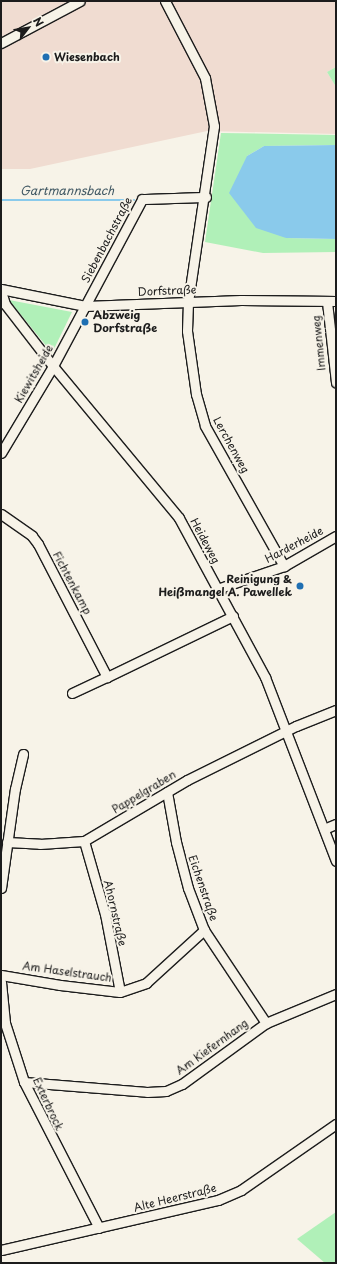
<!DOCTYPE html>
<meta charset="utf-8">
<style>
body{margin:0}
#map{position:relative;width:337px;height:1264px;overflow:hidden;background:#f7f3e8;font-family:"Playpen Sans",sans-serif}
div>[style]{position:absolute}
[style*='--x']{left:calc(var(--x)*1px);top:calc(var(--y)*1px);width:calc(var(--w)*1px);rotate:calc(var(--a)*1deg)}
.built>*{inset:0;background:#f0dcd1}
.green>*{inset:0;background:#b0f0b8}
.water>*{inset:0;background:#8acaeb}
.stream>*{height:2.5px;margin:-1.25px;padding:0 1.25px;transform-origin:1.25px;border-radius:1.25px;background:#8acaeb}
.roads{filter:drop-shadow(1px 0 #1c1c1c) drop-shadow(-1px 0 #1c1c1c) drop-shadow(0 1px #1c1c1c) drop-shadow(0 -1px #1c1c1c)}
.minor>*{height:9px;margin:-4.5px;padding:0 4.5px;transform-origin:4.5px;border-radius:4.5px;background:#f7f3e8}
.dots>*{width:11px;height:11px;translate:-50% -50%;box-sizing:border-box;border:2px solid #f7f3e8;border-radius:50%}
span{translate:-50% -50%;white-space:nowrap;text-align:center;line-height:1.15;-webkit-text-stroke:4px #f7f3e8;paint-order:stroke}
.poi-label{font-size:11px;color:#1c1c1c;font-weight:700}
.left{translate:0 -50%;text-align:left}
.right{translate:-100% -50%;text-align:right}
.street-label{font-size:11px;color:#1c1c1c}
.water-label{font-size:12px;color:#425964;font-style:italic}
.frame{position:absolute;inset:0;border:2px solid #1c1c1c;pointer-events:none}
.north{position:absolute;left:8px;top:8px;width:40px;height:40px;-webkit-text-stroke:3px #f7f3e8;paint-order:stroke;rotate:59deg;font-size:11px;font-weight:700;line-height:16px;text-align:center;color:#1c1c1c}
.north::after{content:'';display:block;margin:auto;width:14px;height:18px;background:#1c1c1c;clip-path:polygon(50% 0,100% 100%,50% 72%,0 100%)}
</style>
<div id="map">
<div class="built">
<i style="clip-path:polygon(1px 1px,336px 1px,336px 67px,327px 72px,336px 87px,336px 134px,207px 131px,30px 169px,1px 169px)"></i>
</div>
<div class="green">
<i style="clip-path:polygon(336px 67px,336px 87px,327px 72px)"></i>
<i style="clip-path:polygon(221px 133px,336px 135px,336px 145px,264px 146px,247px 156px,286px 238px,336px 239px,336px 252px,263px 253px,205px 242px)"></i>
<i style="clip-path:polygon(9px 300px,72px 312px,52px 353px)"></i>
<i style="clip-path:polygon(336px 1212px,336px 1263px,325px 1263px,297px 1239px)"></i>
</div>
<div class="water">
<i style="clip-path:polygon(336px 145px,336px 239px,286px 238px,256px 228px,229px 193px,247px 156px,264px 146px)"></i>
</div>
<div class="stream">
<i style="--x:1;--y:200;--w:133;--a:0"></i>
</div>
<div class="roads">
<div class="minor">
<i style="--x:165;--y:1;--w:87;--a:62.5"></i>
<i style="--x:205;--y:78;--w:49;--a:79.4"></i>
<i style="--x:214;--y:126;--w:178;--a:98.4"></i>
<i style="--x:188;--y:302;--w:29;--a:92"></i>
<i style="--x:187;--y:331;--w:64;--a:81.9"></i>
<i style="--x:196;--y:394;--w:33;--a:74"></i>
<i style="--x:205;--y:426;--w:161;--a:60.6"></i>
<i style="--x:1;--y:43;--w:89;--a:-28"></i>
<i style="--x:1;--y:289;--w:86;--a:11.4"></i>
<i style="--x:85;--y:306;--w:156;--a:-2.2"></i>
<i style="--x:241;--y:300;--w:95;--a:0.6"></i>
<i style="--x:1;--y:291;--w:14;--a:73"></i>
<i style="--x:5;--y:304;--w:78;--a:52.3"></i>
<i style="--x:53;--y:366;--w:197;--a:50.3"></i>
<i style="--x:179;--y:518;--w:181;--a:61.6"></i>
<i style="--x:265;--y:677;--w:197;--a:68.9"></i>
<i style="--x:327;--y:302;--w:81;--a:83.6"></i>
<i style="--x:1;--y:453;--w:101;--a:-59.1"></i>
<i style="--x:53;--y:366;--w:189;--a:-61.9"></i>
<i style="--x:142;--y:199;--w:64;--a:-1.8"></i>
<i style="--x:1;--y:514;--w:38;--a:35"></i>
<i style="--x:32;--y:536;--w:10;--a:53"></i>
<i style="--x:38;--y:544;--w:150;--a:62.6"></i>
<i style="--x:107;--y:677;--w:140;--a:-25.8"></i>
<i style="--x:217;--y:589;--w:71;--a:-18.9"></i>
<i style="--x:284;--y:566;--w:60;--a:-30"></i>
<i style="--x:72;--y:693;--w:38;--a:-25"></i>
<i style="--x:167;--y:792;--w:51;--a:79.8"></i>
<i style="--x:176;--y:842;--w:48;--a:75.4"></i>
<i style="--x:188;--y:888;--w:45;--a:69.1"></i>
<i style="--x:204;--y:930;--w:112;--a:56.3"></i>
<i style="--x:324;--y:829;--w:13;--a:-23"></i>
<i style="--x:84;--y:841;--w:76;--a:74"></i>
<i style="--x:105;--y:914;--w:79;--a:79.1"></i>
<i style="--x:7;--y:842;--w:33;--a:3"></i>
<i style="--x:40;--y:844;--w:44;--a:-3.9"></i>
<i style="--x:84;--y:841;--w:120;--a:-30.6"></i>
<i style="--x:187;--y:780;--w:122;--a:-26.4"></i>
<i style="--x:296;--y:726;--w:43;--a:-21.8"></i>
<i style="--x:1;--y:888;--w:100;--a:-82"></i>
<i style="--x:15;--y:789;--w:36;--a:-77"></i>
<i style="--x:1;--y:975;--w:60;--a:9.6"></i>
<i style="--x:60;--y:985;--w:60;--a:6.7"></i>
<i style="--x:120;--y:992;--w:28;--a:-19"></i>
<i style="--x:146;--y:983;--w:79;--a:-42.4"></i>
<i style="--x:1;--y:982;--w:41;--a:84.4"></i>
<i style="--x:5;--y:1023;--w:62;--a:72.1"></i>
<i style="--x:24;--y:1082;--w:164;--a:62.8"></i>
<i style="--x:24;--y:1082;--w:123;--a:4.6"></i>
<i style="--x:147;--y:1092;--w:19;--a:-3"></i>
<i style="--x:166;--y:1091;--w:17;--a:-24"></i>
<i style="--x:182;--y:1084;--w:104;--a:-36"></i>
<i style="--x:266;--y:1023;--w:76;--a:-22.5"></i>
<i style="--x:1;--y:1250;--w:223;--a:-13"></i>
<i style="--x:218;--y:1200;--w:25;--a:-23"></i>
<i style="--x:241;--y:1190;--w:116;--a:-34.8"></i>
</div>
</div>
<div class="dots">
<i style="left:46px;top:57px;background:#1f6fb2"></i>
<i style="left:85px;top:322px;background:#1f6fb2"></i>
<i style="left:300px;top:586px;background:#1f6fb2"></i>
</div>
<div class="poi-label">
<span class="left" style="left:54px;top:57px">Wiesenbach</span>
<span class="left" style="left:93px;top:322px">Abzweig<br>Dorfstraße</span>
<span class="right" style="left:292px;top:586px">Reinigung &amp;<br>Heißmangel A. Pawellek</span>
</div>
<div class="street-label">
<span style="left:107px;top:240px;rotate:-62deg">Siebenbachstraße</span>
<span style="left:167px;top:291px;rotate:-2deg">Dorfstraße</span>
<span style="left:319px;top:343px;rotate:-96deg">Immenweg</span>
<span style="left:34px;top:374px;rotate:-60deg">Kiewitsheide</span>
<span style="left:231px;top:445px;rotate:61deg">Lerchenweg</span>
<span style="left:205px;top:541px;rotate:62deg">Heideweg</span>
<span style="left:294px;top:545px;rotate:-28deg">Harderheide</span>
<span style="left:72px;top:583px;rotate:62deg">Fichtenkamp</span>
<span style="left:144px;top:792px;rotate:-31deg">Pappelgraben</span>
<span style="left:203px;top:888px;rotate:71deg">Eichenstraße</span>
<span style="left:115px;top:913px;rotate:77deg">Ahornstraße</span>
<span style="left:67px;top:972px;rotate:8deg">Am Haselstrauch</span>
<span style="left:212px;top:1047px;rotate:-36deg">Am Kiefernhang</span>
<span style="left:48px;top:1104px;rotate:65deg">Exterbrock</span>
<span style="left:175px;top:1198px;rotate:-14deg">Alte Heerstraße</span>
</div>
<div class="water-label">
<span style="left:67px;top:191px">Gartmannsbach</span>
</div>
<div class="frame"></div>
<div class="north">N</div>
</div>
